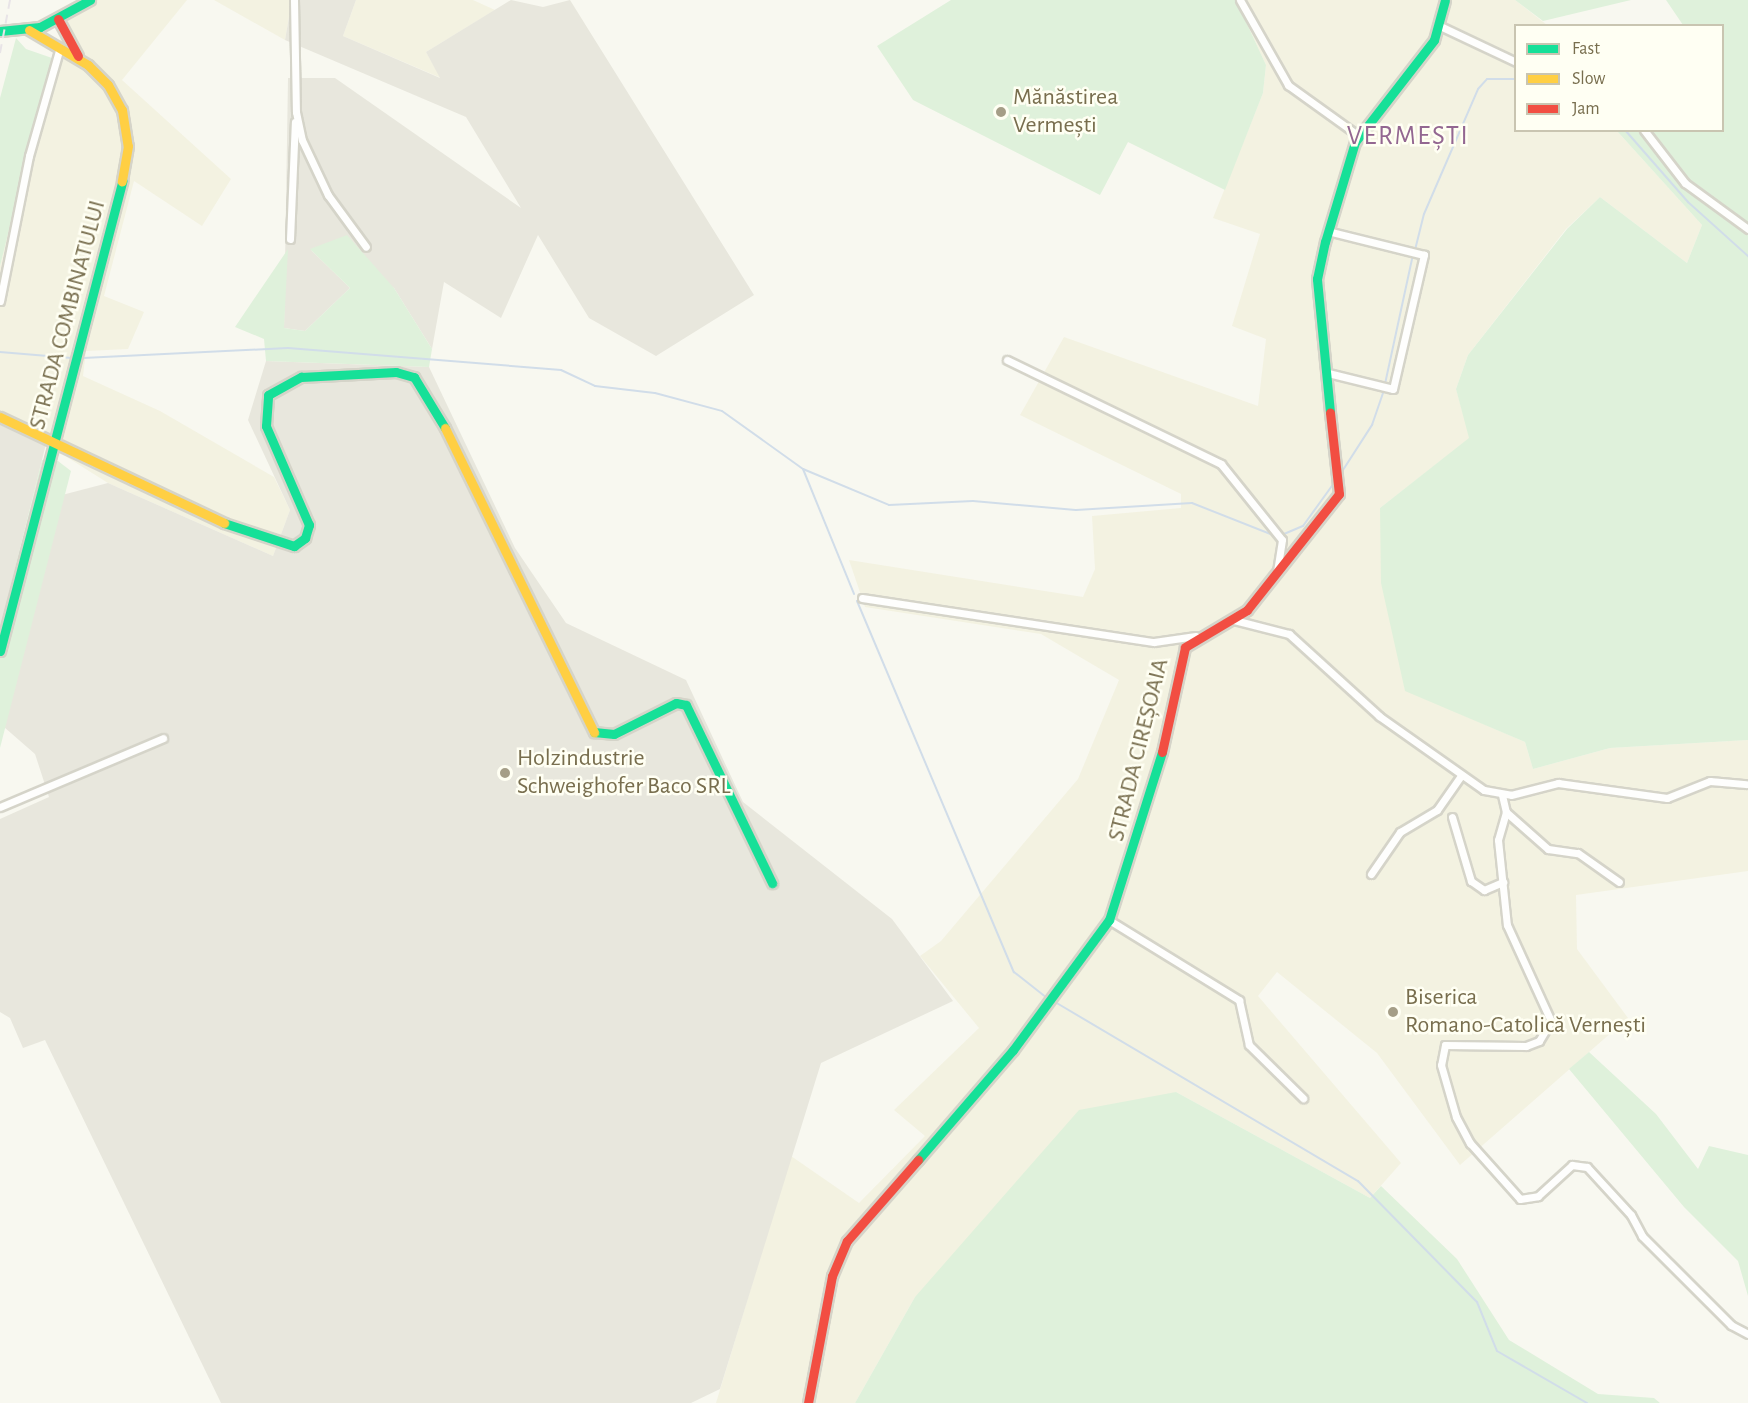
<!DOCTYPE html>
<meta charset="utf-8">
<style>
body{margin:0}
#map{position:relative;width:1748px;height:1403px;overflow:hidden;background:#f8f8f0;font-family:"Alegreya Sans",sans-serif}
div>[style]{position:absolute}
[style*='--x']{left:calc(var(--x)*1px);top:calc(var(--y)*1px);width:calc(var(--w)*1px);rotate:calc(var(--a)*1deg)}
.residential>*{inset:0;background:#f3f2e1}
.industrial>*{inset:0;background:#e8e7dd}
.green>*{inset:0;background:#dff1db}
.stream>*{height:2px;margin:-1px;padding:0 1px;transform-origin:1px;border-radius:1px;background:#d1dde9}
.roads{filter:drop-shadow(2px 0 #d5d4c9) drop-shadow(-2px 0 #d5d4c9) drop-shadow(0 2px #d5d4c9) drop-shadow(0 -2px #d5d4c9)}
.street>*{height:7px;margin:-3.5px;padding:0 3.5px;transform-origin:3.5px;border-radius:3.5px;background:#fefefd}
.fast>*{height:9px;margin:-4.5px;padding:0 4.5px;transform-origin:4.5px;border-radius:4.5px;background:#16e098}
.slow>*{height:9px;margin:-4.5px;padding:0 4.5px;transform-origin:4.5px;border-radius:4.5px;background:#ffcf43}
.jam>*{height:9px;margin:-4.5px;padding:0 4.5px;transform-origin:4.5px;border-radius:4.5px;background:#f24e42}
.rail>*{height:2px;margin-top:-1px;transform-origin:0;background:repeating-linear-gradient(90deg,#e8e4e7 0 9px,transparent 0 15px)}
.dots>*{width:16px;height:16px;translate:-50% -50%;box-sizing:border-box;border:3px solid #fffff3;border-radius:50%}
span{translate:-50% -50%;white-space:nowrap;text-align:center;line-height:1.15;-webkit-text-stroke:5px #fffff3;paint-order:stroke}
.poi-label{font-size:24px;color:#786e4e}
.left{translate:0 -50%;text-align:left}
.street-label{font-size:24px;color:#786e4e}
.quarter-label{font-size:27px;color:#936791;letter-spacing:1.5px}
.legend{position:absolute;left:1514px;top:24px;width:210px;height:108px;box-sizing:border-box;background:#fffff3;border:2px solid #c9c5b1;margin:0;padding:8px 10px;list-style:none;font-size:18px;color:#786e4e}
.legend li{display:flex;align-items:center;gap:12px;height:30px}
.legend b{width:30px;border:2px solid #c9c5b1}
</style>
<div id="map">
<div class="residential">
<i style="clip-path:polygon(76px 0,187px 0,122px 80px,231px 179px,202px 226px,134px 181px,104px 296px,144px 312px,128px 349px,86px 351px,83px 376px,160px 411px,274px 477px,290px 510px,273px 556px,108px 483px,46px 444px,0 425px,0 266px,44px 79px)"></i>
<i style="clip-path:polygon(214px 0,292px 0,285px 40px)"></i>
<i style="clip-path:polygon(356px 0,473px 0,495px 10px,426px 52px,441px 78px,343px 36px)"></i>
<i style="clip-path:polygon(1236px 0,1515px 0,1547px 25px,1516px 26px,1516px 130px,1617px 131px,1702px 225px,1687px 263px,1600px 197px,1566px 229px,1468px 355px,1456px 389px,1470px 438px,1380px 508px,1405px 690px,1525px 742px,1533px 769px,1610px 748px,1748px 740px,1748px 871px,1576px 895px,1577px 949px,1628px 1018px,1460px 1165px,1377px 1053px,1277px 972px,1258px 996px,1401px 1163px,1370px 1198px,1176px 1092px,915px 1297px,855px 1403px,716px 1403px,791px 1156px,859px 1203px,925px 1136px,894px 1110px,979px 1028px,920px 956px,941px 941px,1078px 779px,1119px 680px,1041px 634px,865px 607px,849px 560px,1083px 597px,1095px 569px,1092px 516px,1181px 508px,1181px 494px,1020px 415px,1064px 337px,1258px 406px,1266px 339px,1232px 326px,1260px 234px,1213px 218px,1263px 93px,1266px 65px)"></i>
</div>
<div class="industrial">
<i style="clip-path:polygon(292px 0,356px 0,343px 36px,440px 78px,426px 52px,511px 0,543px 7px,570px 0,754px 295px,656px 356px,589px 318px,538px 235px,501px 318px,444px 282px,432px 349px,394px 288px,311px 250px,350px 288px,305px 331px,284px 328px,288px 78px,335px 78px,521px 208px,466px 117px,285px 40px)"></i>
<i style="clip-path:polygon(266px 361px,429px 367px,515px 548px,566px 623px,686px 680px,743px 802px,892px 919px,953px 1001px,821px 1063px,720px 1389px,691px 1403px,221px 1403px,45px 1040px,23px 1048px,10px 1018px,0 1012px,0 819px,49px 797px,35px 754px,4px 727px,62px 495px,108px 483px,273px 556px,290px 510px,248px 420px)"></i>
<i style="clip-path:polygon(0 425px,46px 444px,0 629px)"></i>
</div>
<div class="green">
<i style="clip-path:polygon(951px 0,1236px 0,1266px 65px,1263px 93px,1225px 190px,1128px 142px,1100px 195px,913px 100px,877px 46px)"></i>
<i style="clip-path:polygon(1515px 0,1631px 0,1543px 21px)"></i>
<i style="clip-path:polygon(1666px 0,1748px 0,1748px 740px,1610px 748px,1533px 769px,1525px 742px,1405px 691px,1381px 583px,1380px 508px,1469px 438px,1456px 389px,1468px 355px,1567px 229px,1600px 197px,1687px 263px,1702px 225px,1617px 131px,1722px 130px,1722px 26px,1683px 25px)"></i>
<i style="clip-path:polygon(16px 38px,26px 49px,52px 58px,0 266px,0 98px)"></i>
<i style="clip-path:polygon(347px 235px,394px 288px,432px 349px,429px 367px,266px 361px,264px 339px,235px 327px,288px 249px,284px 328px,305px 331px,350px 288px,310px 249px)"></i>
<i style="clip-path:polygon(42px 460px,58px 461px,71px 471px,0 748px,0 629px)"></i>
<i style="clip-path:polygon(1589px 1052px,1656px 1114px,1698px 1169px,1709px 1146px,1748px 1155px,1748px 1296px,1738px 1261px,1684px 1207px,1569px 1069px)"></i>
<i style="clip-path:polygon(1176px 1092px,1370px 1198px,1381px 1186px,1457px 1259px,1509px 1340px,1598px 1394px,1654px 1398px,1660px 1403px,855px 1403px,915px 1297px,1079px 1110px)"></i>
</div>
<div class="stream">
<i style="--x:1625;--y:130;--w:96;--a:48.8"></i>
<i style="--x:1688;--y:202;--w:81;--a:42"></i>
<i style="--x:1415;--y:250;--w:37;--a:-76"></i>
<i style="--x:1424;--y:214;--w:136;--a:-66.6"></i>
<i style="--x:1478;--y:89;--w:13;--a:-48"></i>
<i style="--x:1487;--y:79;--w:29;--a:0"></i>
<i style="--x:0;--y:352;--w:72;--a:4.8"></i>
<i style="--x:83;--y:358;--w:205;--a:-2.8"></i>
<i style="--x:288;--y:348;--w:274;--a:4.6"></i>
<i style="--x:561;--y:370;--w:38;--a:25"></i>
<i style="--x:595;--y:386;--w:60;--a:6.7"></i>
<i style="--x:655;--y:393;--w:69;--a:15"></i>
<i style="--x:722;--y:411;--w:100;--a:35.6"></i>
<i style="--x:803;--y:469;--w:93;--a:22.7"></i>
<i style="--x:889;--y:505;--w:84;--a:-2.7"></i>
<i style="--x:973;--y:501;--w:103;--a:5"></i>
<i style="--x:1076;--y:510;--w:116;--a:-3.5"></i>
<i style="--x:1192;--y:503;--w:87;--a:21.6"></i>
<i style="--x:1385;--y:384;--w:132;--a:-77.8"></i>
<i style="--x:803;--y:469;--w:135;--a:67.8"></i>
<i style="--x:1343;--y:470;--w:54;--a:-57.2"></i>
<i style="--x:1372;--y:425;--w:37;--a:-71"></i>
<i style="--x:1284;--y:534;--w:21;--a:-23"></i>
<i style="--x:1303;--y:526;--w:53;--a:-54.2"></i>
<i style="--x:857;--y:601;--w:403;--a:67.1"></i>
<i style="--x:1014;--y:972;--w:42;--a:38.2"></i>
<i style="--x:1055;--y:1002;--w:352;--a:30.6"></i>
<i style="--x:1358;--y:1181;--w:170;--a:45.5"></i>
<i style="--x:1477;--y:1302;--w:53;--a:67.8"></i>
<i style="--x:1497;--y:1351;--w:104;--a:30"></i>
</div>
<div class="roads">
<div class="street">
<i style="--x:294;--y:0;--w:112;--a:89"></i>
<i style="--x:296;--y:112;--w:29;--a:78"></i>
<i style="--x:302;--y:140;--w:61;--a:64.7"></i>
<i style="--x:328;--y:195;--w:64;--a:53.8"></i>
<i style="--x:1240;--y:0;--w:98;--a:60.5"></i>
<i style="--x:1288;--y:85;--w:87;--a:35.7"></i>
<i style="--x:1440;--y:26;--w:84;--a:25.3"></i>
<i style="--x:1644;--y:130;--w:67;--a:52.3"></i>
<i style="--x:1685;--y:183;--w:78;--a:36.1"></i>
<i style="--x:290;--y:239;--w:117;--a:-87.6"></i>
<i style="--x:0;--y:301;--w:148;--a:-78.7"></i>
<i style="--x:29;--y:156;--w:113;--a:-74.1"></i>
<i style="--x:1007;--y:360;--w:238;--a:25.9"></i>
<i style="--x:1221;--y:464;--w:97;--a:51.2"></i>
<i style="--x:1282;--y:540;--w:30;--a:99"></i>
<i style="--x:1328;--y:373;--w:67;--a:13.8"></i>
<i style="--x:1393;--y:389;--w:138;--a:-77"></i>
<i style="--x:1424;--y:255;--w:99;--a:-166"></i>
<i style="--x:862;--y:598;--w:295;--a:8.6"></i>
<i style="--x:1154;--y:642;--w:42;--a:-8.1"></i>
<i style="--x:1234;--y:620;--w:57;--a:14.3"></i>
<i style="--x:1289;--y:634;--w:122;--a:42.3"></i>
<i style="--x:1379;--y:716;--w:128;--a:35.2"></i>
<i style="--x:1484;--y:790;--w:27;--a:10"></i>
<i style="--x:1511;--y:795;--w:49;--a:-14.3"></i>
<i style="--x:1558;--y:783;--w:110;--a:7.8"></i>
<i style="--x:1667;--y:798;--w:46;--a:-21.6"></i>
<i style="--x:1710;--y:781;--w:36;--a:5"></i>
<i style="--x:1502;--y:795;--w:17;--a:77"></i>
<i style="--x:1506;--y:812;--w:29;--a:106"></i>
<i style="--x:1498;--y:840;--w:85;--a:84"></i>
<i style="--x:1507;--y:925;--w:106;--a:65.4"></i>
<i style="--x:1551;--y:1021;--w:23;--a:121"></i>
<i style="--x:1539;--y:1041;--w:14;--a:159"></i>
<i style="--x:1526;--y:1046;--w:81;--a:-179.3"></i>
<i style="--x:1445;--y:1045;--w:20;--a:101"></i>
<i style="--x:1441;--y:1065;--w:54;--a:73.9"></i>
<i style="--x:1456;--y:1117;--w:30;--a:62"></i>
<i style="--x:1470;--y:1143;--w:75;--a:48.2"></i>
<i style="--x:1520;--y:1199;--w:18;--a:-9"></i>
<i style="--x:1538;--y:1196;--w:46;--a:-42.4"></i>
<i style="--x:1572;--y:1165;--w:15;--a:8"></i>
<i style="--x:1587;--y:1167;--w:65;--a:47.5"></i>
<i style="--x:1631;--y:1215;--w:24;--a:62"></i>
<i style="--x:1642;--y:1236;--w:126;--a:45"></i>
<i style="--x:1731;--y:1325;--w:19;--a:28"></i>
<i style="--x:0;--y:807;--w:177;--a:-22.9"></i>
<i style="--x:1506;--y:812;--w:56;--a:41.4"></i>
<i style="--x:1548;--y:849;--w:30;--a:8"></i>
<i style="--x:1578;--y:853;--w:50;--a:35.3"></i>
<i style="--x:1452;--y:817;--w:67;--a:73.5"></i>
<i style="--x:1471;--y:881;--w:16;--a:35"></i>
<i style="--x:1484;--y:890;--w:21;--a:-23"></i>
<i style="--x:1371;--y:874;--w:51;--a:-55.4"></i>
<i style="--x:1400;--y:832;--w:43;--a:-30.7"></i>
<i style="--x:1437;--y:810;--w:40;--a:-55.1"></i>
<i style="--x:1109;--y:920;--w:153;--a:31.6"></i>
<i style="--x:1239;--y:1000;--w:46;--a:77.5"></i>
<i style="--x:1249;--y:1045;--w:76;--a:44.5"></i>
</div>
<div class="fast">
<i style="--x:0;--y:31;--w:40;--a:-5.7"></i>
<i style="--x:40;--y:27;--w:57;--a:-28.4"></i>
<i style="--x:1330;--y:412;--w:134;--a:-95.6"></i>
<i style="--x:1317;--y:279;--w:38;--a:-78"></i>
<i style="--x:1325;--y:242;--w:104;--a:-73.3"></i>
<i style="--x:1355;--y:142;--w:129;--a:-52.2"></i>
<i style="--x:1434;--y:40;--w:41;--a:-74.6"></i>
<i style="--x:224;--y:523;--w:74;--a:18.2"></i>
<i style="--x:294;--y:546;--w:14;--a:-36"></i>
<i style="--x:305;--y:538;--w:14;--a:-73"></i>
<i style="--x:309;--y:525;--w:108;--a:-113.5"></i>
<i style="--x:266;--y:426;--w:31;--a:-86"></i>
<i style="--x:268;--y:395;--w:38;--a:-29"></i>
<i style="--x:301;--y:377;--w:95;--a:-3"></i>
<i style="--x:396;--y:372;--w:19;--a:16"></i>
<i style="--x:414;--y:377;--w:60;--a:58.7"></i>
<i style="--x:0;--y:651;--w:486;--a:-75.4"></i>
<i style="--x:594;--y:732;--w:20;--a:6"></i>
<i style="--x:614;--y:734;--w:69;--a:-26.6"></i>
<i style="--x:676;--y:703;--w:10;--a:11"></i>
<i style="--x:686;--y:705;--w:198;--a:64.2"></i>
<i style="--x:918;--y:1160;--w:145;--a:-49.2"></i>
<i style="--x:1013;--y:1050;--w:162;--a:-53.6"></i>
<i style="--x:1109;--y:920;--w:176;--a:-72.5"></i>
</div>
<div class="slow">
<i style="--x:29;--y:30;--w:69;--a:30.7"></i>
<i style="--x:88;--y:65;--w:28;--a:45"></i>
<i style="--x:108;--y:85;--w:29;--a:61"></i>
<i style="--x:122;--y:110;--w:36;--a:81"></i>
<i style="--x:128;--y:146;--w:36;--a:100"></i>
<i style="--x:0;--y:417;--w:248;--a:25.3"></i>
<i style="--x:445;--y:428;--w:339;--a:63.9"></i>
</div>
<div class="jam">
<i style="--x:58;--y:19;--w:42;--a:61.6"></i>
<i style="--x:1162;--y:752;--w:107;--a:-77.6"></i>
<i style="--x:1185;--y:647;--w:72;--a:-30.8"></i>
<i style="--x:1247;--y:610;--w:148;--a:-51.6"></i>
<i style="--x:1339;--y:494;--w:82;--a:-96.3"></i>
<i style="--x:808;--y:1403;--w:129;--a:-79.3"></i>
<i style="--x:832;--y:1276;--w:38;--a:-67"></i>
<i style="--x:847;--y:1241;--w:108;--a:-48.8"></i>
</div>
</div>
<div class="rail">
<i style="--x:0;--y:53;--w:54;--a:-79.3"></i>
</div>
<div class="dots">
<i style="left:1001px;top:112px;background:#a59e87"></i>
<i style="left:505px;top:773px;background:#a59e87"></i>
<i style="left:1393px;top:1012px;background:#a59e87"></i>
</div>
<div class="poi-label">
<span class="left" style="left:1013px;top:112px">Mănăstirea<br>Vermești</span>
<span class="left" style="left:517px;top:773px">Holzindustrie<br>Schweighofer Baco SRL</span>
<span class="left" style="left:1405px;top:1012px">Biserica<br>Romano-Catolică Vernești</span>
</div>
<div class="street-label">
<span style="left:68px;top:315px;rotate:-75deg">STRADA COMBINATULUI</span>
<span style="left:1139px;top:750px;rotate:-76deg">STRADA CIREȘOAIA</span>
</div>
<div class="quarter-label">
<span style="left:1408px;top:136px">VERMEȘTI</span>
</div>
<ul class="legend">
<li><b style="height:8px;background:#16e098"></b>Fast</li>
<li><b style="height:8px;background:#ffcf43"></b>Slow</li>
<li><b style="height:8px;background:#f24e42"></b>Jam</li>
</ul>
</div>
